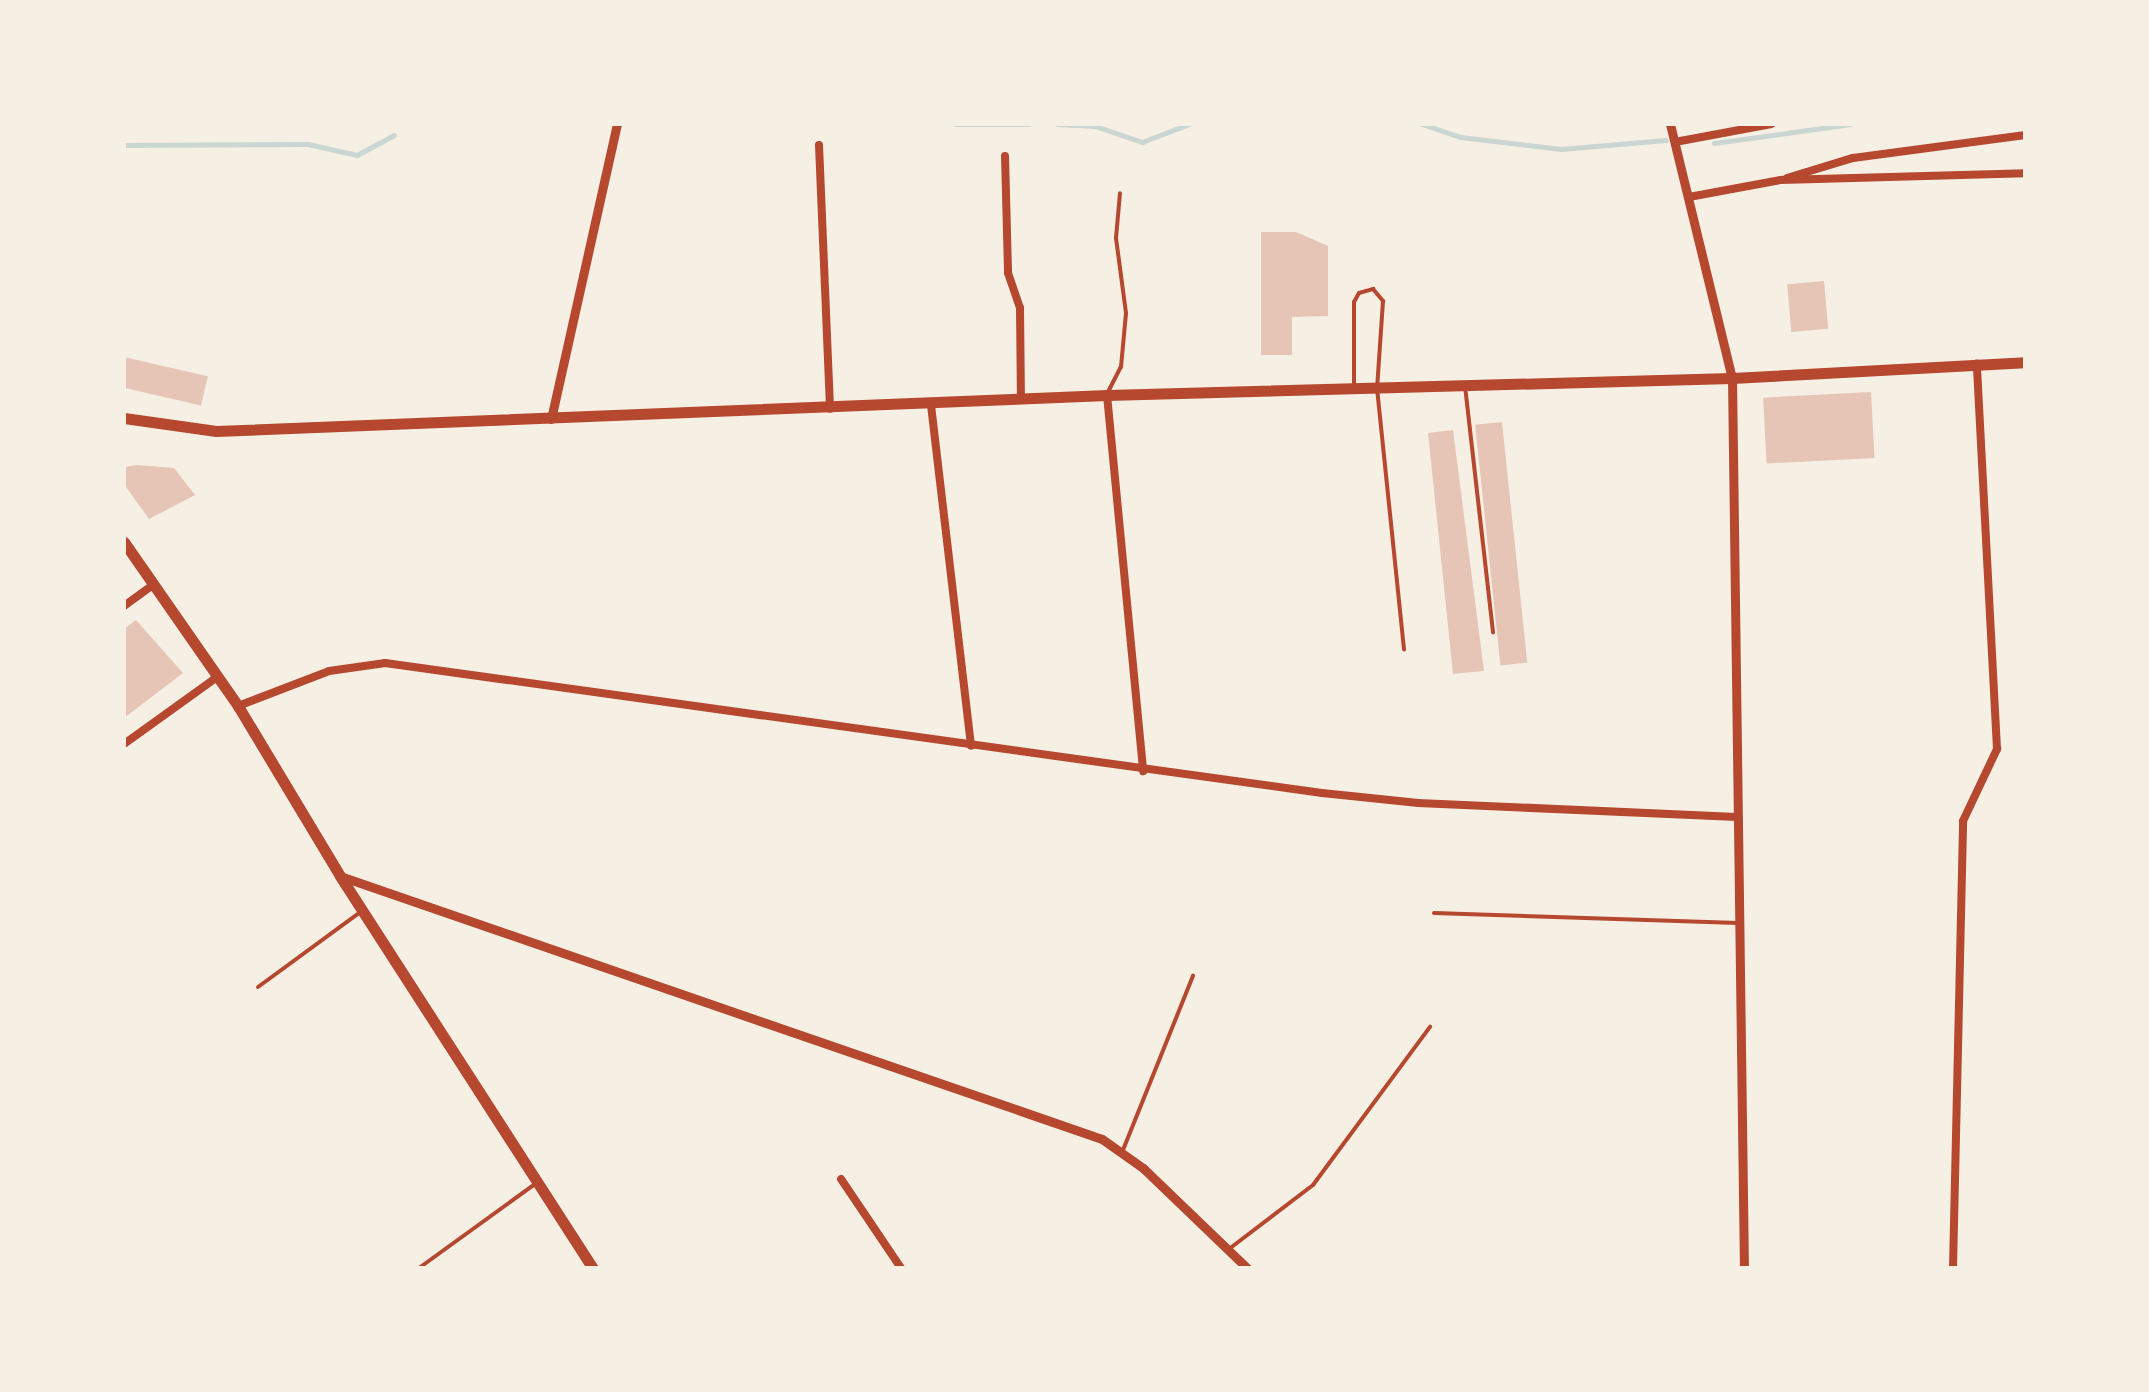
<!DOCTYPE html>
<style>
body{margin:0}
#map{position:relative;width:2149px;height:1392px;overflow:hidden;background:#f6efe4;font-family:Quicksand,sans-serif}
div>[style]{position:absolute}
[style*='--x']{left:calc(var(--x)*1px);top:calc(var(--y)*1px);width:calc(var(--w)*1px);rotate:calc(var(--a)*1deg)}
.stream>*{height:5px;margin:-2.5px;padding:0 2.5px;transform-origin:2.5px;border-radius:2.5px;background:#c9d6d2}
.building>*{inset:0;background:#e6c5b7;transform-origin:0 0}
.service>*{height:4px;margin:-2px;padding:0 2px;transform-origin:2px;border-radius:2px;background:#b5482f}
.minor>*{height:8px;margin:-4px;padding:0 4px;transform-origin:4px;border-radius:4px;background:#b5482f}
.tertiary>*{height:9px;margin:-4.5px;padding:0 4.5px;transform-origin:4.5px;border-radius:4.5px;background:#b5482f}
.secondary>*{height:11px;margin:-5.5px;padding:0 5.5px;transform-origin:5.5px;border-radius:5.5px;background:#b5482f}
span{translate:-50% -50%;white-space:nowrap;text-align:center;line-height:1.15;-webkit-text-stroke:6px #f6efe4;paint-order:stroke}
.frame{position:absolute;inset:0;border:126px solid #f6efe4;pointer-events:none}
</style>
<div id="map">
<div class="stream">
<i style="--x:955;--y:124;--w:74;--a:0"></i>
<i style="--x:1057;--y:124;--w:38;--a:3"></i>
<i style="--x:1095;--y:126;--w:50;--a:18.8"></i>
<i style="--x:1142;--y:142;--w:50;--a:-21"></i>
<i style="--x:1422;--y:124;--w:40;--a:18.9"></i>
<i style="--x:1460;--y:137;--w:102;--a:6.8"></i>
<i style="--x:1561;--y:149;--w:105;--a:-4.9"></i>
<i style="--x:1714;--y:143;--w:138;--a:-7.9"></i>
<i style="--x:124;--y:145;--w:184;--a:-0.3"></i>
<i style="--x:308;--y:144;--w:50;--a:12.7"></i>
<i style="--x:357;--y:155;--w:42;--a:-28.4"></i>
</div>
<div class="building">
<i style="clip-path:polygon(1261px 232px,1296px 232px,1328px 246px,1328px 316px,1292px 317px,1292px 355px,1261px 355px)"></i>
<i style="left:1824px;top:281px;width:48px;height:37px;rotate:85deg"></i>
<i style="left:124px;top:357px;width:86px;height:30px;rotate:13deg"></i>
<i style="left:1871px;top:392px;width:66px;height:108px;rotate:87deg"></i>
<i style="left:1502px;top:422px;width:242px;height:27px;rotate:84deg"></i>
<i style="clip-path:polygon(1453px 430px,1484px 671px,1453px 674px,1428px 433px)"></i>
<i style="clip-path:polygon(137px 465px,174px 468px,195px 495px,149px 519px,124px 484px,124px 467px)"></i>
<i style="clip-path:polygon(136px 620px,183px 673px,124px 718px,124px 629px)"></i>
</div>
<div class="service">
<i style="--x:1465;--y:386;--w:248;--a:83.5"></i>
<i style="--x:1354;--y:387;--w:85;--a:-90"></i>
<i style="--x:1354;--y:302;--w:10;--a:-61"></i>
<i style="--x:1359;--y:293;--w:15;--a:-16"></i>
<i style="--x:1373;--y:289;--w:16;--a:50"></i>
<i style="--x:1383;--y:301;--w:87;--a:93.9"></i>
<i style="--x:1377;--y:388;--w:263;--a:84.1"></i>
<i style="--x:1107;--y:394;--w:30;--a:-63"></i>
<i style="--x:1121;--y:367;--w:54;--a:-84.7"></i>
<i style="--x:1126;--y:313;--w:76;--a:-97.6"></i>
<i style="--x:1116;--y:238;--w:45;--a:-84.9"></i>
<i style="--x:1434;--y:913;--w:304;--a:1.9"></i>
<i style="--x:258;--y:987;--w:125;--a:-36.2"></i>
<i style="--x:1123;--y:1150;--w:188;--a:-68.1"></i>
<i style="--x:1229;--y:1249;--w:106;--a:-37.3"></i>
<i style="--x:1313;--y:1185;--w:197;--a:-53.5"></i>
<i style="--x:419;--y:1268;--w:143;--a:-35.9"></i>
</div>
<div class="minor">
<i style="--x:1675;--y:142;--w:98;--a:-10.6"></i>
<i style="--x:819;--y:145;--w:264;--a:87.6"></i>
<i style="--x:1005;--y:156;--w:117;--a:88.5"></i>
<i style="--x:1008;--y:273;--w:37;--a:71"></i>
<i style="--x:1020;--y:308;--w:92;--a:89.4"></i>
<i style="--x:1787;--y:178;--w:69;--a:-16.9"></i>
<i style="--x:1853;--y:158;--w:174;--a:-7.6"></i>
<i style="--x:1689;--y:197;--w:94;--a:-10.5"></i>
<i style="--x:1781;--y:180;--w:244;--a:-1.6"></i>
<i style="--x:1107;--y:395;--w:378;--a:84.5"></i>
<i style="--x:931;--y:405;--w:343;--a:83.3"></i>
<i style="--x:124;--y:606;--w:36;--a:-36"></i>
<i style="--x:238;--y:706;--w:97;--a:-21"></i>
<i style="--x:329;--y:671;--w:57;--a:-8.1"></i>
<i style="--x:385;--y:663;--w:946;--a:7.9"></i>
<i style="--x:1322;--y:793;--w:97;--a:5.9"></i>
<i style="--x:1418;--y:803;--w:319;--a:2.5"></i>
<i style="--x:124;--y:744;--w:113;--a:-35.7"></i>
<i style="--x:841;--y:1179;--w:107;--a:56"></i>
<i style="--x:1953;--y:1268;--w:447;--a:-88.7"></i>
<i style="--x:1963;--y:821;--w:80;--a:-64.7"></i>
<i style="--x:1997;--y:749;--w:386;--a:-93"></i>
</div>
<div class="tertiary">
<i style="--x:1670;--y:124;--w:261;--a:76.3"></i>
<i style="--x:1732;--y:378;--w:890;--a:89.23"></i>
<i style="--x:551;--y:419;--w:302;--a:-77.4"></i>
<i style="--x:340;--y:876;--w:806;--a:19.04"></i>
<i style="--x:1102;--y:1139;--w:50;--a:35.3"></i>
<i style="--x:1143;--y:1168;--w:144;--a:43.9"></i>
</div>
<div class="secondary">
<i style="--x:124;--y:418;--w:93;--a:8"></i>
<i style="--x:216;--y:431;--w:892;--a:-2.31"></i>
<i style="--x:1107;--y:395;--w:625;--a:-1.56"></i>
<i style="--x:1732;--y:378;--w:293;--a:-3.1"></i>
<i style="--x:124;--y:542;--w:200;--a:55.2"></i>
<i style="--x:238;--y:706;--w:198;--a:59"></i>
<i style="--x:340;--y:876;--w:467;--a:57.2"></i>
</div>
<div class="frame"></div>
</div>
